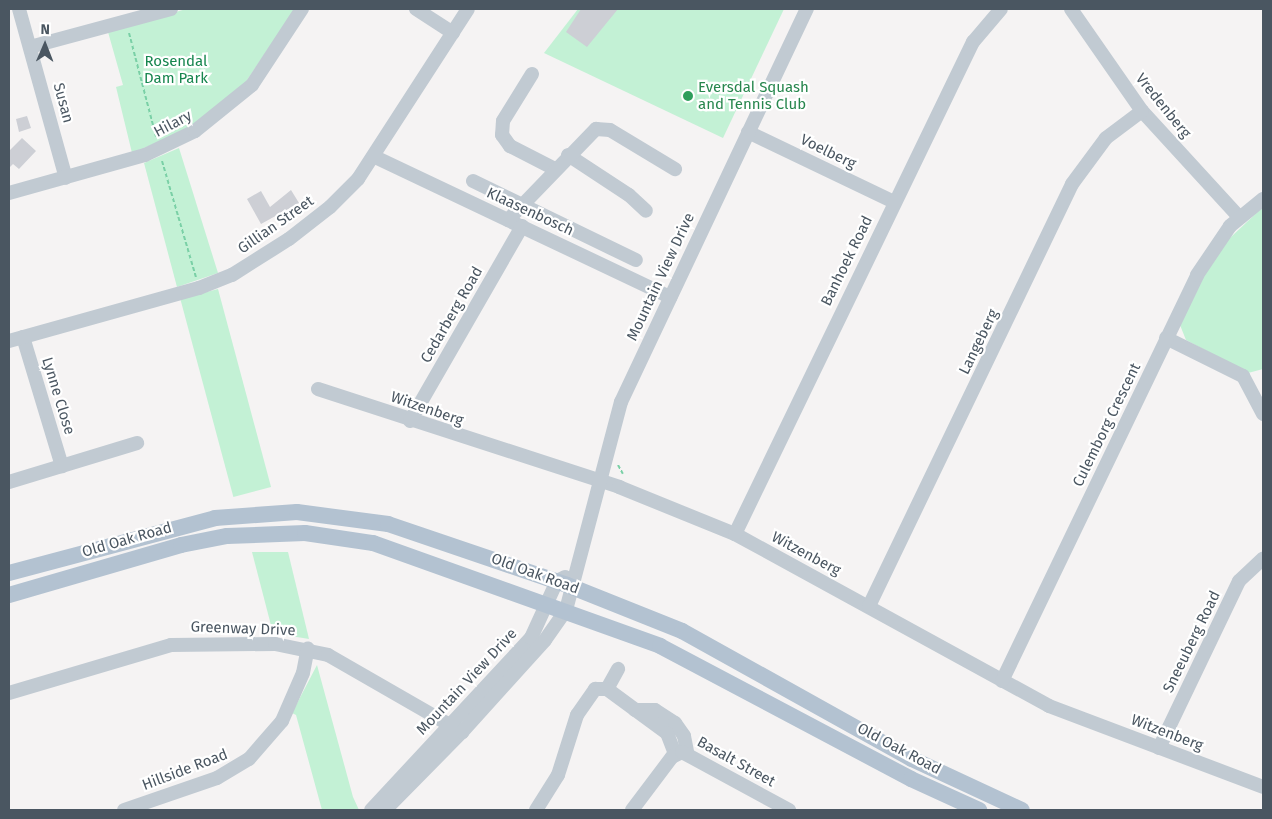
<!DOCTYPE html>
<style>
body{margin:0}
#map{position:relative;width:1272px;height:819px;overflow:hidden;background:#f5f3f3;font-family:"Fira Sans",sans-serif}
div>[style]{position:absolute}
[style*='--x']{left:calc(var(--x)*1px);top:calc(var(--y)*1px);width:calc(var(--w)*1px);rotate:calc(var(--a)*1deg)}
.green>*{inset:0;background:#c3f1d5;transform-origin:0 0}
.building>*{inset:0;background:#cdcfd5}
.path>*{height:2px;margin-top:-1px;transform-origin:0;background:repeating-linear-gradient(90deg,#7ad0a6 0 4px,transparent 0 6.5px)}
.minor>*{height:14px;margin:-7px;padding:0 7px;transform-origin:7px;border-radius:7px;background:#c1cad2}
.major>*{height:16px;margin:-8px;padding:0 8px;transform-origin:8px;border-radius:8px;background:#b3c2d1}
.dots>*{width:14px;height:14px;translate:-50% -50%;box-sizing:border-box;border:2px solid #fff;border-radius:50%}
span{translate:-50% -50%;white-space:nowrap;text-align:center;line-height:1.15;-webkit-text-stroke:4.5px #fff;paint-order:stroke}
.park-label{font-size:15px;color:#17864f}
.leisure-label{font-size:15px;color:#27864d}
.left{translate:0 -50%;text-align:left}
.street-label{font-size:15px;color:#4a5661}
.frame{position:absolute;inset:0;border:10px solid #4a5661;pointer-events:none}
.north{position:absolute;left:20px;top:20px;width:50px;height:50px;-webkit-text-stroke:4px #fff;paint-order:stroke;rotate:1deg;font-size:14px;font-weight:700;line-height:20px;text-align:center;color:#4a5661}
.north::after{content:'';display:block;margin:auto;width:18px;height:22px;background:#4a5661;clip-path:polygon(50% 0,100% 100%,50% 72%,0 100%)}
</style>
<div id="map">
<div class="green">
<i style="clip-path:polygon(186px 9px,295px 9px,245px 83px,187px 130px,132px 153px,116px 87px,123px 85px,108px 32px)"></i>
<i style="clip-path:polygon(578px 9px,784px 9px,723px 138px,544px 53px)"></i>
<i style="clip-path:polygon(179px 148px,218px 273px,177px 287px,144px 163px)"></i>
<i style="clip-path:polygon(1263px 207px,1263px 369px,1248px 373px,1186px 340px,1180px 325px,1217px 250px)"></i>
<i style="left:218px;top:289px;width:205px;height:39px;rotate:75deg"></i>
<i style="clip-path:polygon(252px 552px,288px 552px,309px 639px,273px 633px)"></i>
<i style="clip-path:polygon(317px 665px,353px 797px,359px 810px,322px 810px,296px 715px,292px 713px)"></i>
</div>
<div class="building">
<i style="clip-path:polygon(581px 9px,618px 9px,587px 47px,566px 32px)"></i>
<i style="clip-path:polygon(27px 116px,31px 128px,19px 132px,16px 119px)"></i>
<i style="clip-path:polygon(22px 138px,36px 151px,19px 169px,13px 164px,9px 168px,9px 151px)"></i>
<i style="clip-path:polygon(291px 190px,299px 203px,261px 224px,247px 199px,261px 191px,270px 207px)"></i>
</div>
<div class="path">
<i style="--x:129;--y:33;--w:107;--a:75.4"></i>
<i style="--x:162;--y:161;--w:121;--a:73.7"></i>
<i style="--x:618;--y:465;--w:10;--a:61"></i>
</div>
<div class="minor">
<i style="--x:19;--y:9;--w:175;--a:74.5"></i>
<i style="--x:416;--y:9;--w:44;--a:33"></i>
<i style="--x:1071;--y:9;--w:124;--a:55.2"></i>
<i style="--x:1142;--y:111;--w:144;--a:47.5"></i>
<i style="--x:30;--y:47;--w:146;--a:-15.1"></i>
<i style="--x:532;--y:74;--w:55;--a:121.7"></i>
<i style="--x:503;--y:121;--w:14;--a:94"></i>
<i style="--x:502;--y:135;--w:14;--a:54"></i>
<i style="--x:510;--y:146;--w:51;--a:27.1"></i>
<i style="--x:748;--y:132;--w:162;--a:25.6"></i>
<i style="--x:568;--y:155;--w:73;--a:33.3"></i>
<i style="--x:629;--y:195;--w:23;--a:43"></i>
<i style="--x:375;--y:157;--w:327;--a:25.4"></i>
<i style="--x:473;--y:181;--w:181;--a:25.9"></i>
<i style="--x:9;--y:193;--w:141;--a:-15.6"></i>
<i style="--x:145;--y:155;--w:55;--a:-25.6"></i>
<i style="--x:195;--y:131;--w:73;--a:-38.9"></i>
<i style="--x:252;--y:85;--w:91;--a:-56.7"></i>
<i style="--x:508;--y:220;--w:127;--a:-46"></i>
<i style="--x:596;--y:129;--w:14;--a:4"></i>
<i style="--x:610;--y:130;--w:76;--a:31"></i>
<i style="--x:23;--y:337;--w:135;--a:73.2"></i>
<i style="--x:1166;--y:338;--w:86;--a:26.3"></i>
<i style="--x:1243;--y:376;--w:43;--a:62.2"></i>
<i style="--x:9;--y:341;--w:197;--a:-15.6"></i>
<i style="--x:199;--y:288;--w:35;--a:-22"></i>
<i style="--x:232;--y:275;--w:67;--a:-32.3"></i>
<i style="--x:289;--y:239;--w:52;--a:-38"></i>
<i style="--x:330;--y:207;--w:40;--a:-45"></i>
<i style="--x:358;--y:179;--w:202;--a:-57.1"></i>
<i style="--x:318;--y:389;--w:317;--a:18"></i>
<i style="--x:619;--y:487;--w:125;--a:22.1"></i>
<i style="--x:735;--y:534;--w:358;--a:28.7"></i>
<i style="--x:1049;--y:706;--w:229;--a:20.7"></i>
<i style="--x:410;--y:421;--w:225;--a:-60.1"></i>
<i style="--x:9;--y:482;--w:134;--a:-16.9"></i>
<i style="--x:735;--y:534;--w:547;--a:-64.19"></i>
<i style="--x:973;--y:42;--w:43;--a:-49.7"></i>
<i style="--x:869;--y:606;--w:468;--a:-64.3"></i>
<i style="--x:1072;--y:184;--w:57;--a:-53.5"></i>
<i style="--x:1106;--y:138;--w:45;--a:-36.9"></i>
<i style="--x:1002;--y:681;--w:450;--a:-64.3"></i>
<i style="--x:1197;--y:275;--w:59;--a:-56"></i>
<i style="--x:1230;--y:226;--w:43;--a:-39.3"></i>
<i style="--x:607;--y:689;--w:23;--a:-61"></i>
<i style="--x:9;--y:693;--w:169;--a:-16.5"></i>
<i style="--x:171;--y:645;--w:104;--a:-0.6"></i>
<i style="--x:275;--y:644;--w:54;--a:11.7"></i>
<i style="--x:328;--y:655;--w:155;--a:29.9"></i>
<i style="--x:635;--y:710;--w:20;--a:0"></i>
<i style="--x:655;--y:710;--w:24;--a:33"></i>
<i style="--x:675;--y:723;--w:16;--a:55"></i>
<i style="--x:684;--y:736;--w:16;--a:79"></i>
<i style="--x:1159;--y:748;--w:185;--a:-64.4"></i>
<i style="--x:1239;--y:581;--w:33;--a:-43"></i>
<i style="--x:124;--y:810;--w:98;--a:-19"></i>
<i style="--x:217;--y:778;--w:37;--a:-31"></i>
<i style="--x:249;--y:759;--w:50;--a:-49"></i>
<i style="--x:282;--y:721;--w:52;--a:-66.4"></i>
<i style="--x:303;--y:673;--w:25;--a:-79"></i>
<i style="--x:371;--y:810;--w:235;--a:-47.1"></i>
<i style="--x:531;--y:638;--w:63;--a:-65.5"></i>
<i style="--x:557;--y:581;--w:9;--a:-27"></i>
<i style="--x:385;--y:810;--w:110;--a:-45.4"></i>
<i style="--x:462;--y:732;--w:124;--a:-47.9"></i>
<i style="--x:545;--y:640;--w:37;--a:-55"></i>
<i style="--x:566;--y:610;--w:215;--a:-75.2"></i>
<i style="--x:621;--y:402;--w:435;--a:-64.7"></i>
<i style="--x:536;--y:810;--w:41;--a:-57.8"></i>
<i style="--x:558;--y:775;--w:63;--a:-72.4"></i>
<i style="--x:577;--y:715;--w:32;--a:-55"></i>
<i style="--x:595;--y:689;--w:12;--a:0"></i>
<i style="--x:607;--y:689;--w:74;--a:36.3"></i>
<i style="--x:667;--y:733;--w:22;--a:69"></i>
<i style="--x:632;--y:810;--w:66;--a:-53"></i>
<i style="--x:672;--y:757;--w:11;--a:-27"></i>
<i style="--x:682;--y:752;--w:122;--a:28.5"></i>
</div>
<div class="major">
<i style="--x:9;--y:573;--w:213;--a:-14.9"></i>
<i style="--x:215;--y:518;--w:82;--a:-4.2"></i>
<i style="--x:297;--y:512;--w:92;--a:7.5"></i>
<i style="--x:388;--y:524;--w:189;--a:18.8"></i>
<i style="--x:567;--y:585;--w:124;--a:21.8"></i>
<i style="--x:682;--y:631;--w:263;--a:29.1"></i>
<i style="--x:912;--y:759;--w:121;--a:24.9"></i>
<i style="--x:9;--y:595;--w:179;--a:-16.2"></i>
<i style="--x:181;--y:545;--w:47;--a:-11.1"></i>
<i style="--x:227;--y:536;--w:78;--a:-2.2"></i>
<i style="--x:305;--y:533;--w:69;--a:8.4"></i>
<i style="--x:373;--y:543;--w:305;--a:19.7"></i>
<i style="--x:660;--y:646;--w:284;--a:27.9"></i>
<i style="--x:911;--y:779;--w:75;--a:24.5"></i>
</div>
<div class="dots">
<i style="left:688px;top:96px;background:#2e9e5b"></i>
</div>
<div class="park-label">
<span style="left:176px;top:70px">Rosendal<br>Dam Park</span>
</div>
<div class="leisure-label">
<span class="left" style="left:698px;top:96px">Eversdal Squash<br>and Tennis Club</span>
</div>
<div class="street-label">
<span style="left:63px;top:103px;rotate:75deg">Susan</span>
<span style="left:1163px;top:106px;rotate:51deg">Vredenberg</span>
<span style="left:173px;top:124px;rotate:-28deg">Hilary</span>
<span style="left:828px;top:152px;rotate:26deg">Voelberg</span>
<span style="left:530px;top:212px;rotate:25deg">Klaasenbosch</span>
<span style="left:276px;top:225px;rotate:-35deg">Gillian Street</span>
<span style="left:847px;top:261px;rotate:-64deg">Banhoek Road</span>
<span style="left:661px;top:277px;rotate:-65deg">Mountain View Drive</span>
<span style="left:452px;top:315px;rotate:-60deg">Cedarberg Road</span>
<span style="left:979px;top:342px;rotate:-64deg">Langeberg</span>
<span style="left:58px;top:396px;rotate:73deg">Lynne Close</span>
<span style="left:427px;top:409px;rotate:19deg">Witzenberg</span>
<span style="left:1107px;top:425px;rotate:-64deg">Culemborg Crescent</span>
<span style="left:127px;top:540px;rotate:-16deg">Old Oak Road</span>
<span style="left:806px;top:554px;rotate:28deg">Witzenberg</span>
<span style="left:535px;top:574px;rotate:20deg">Old Oak Road</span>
<span style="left:243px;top:629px;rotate:2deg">Greenway Drive</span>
<span style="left:1192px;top:642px;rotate:-64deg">Sneeuberg Road</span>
<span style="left:467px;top:682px;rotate:-47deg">Mountain View Drive</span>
<span style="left:1167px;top:733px;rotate:21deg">Witzenberg</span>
<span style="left:899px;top:749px;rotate:28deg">Old Oak Road</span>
<span style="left:736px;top:762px;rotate:29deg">Basalt Street</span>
<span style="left:185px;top:770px;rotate:-21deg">Hillside Road</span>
</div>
<div class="frame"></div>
<div class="north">N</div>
</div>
